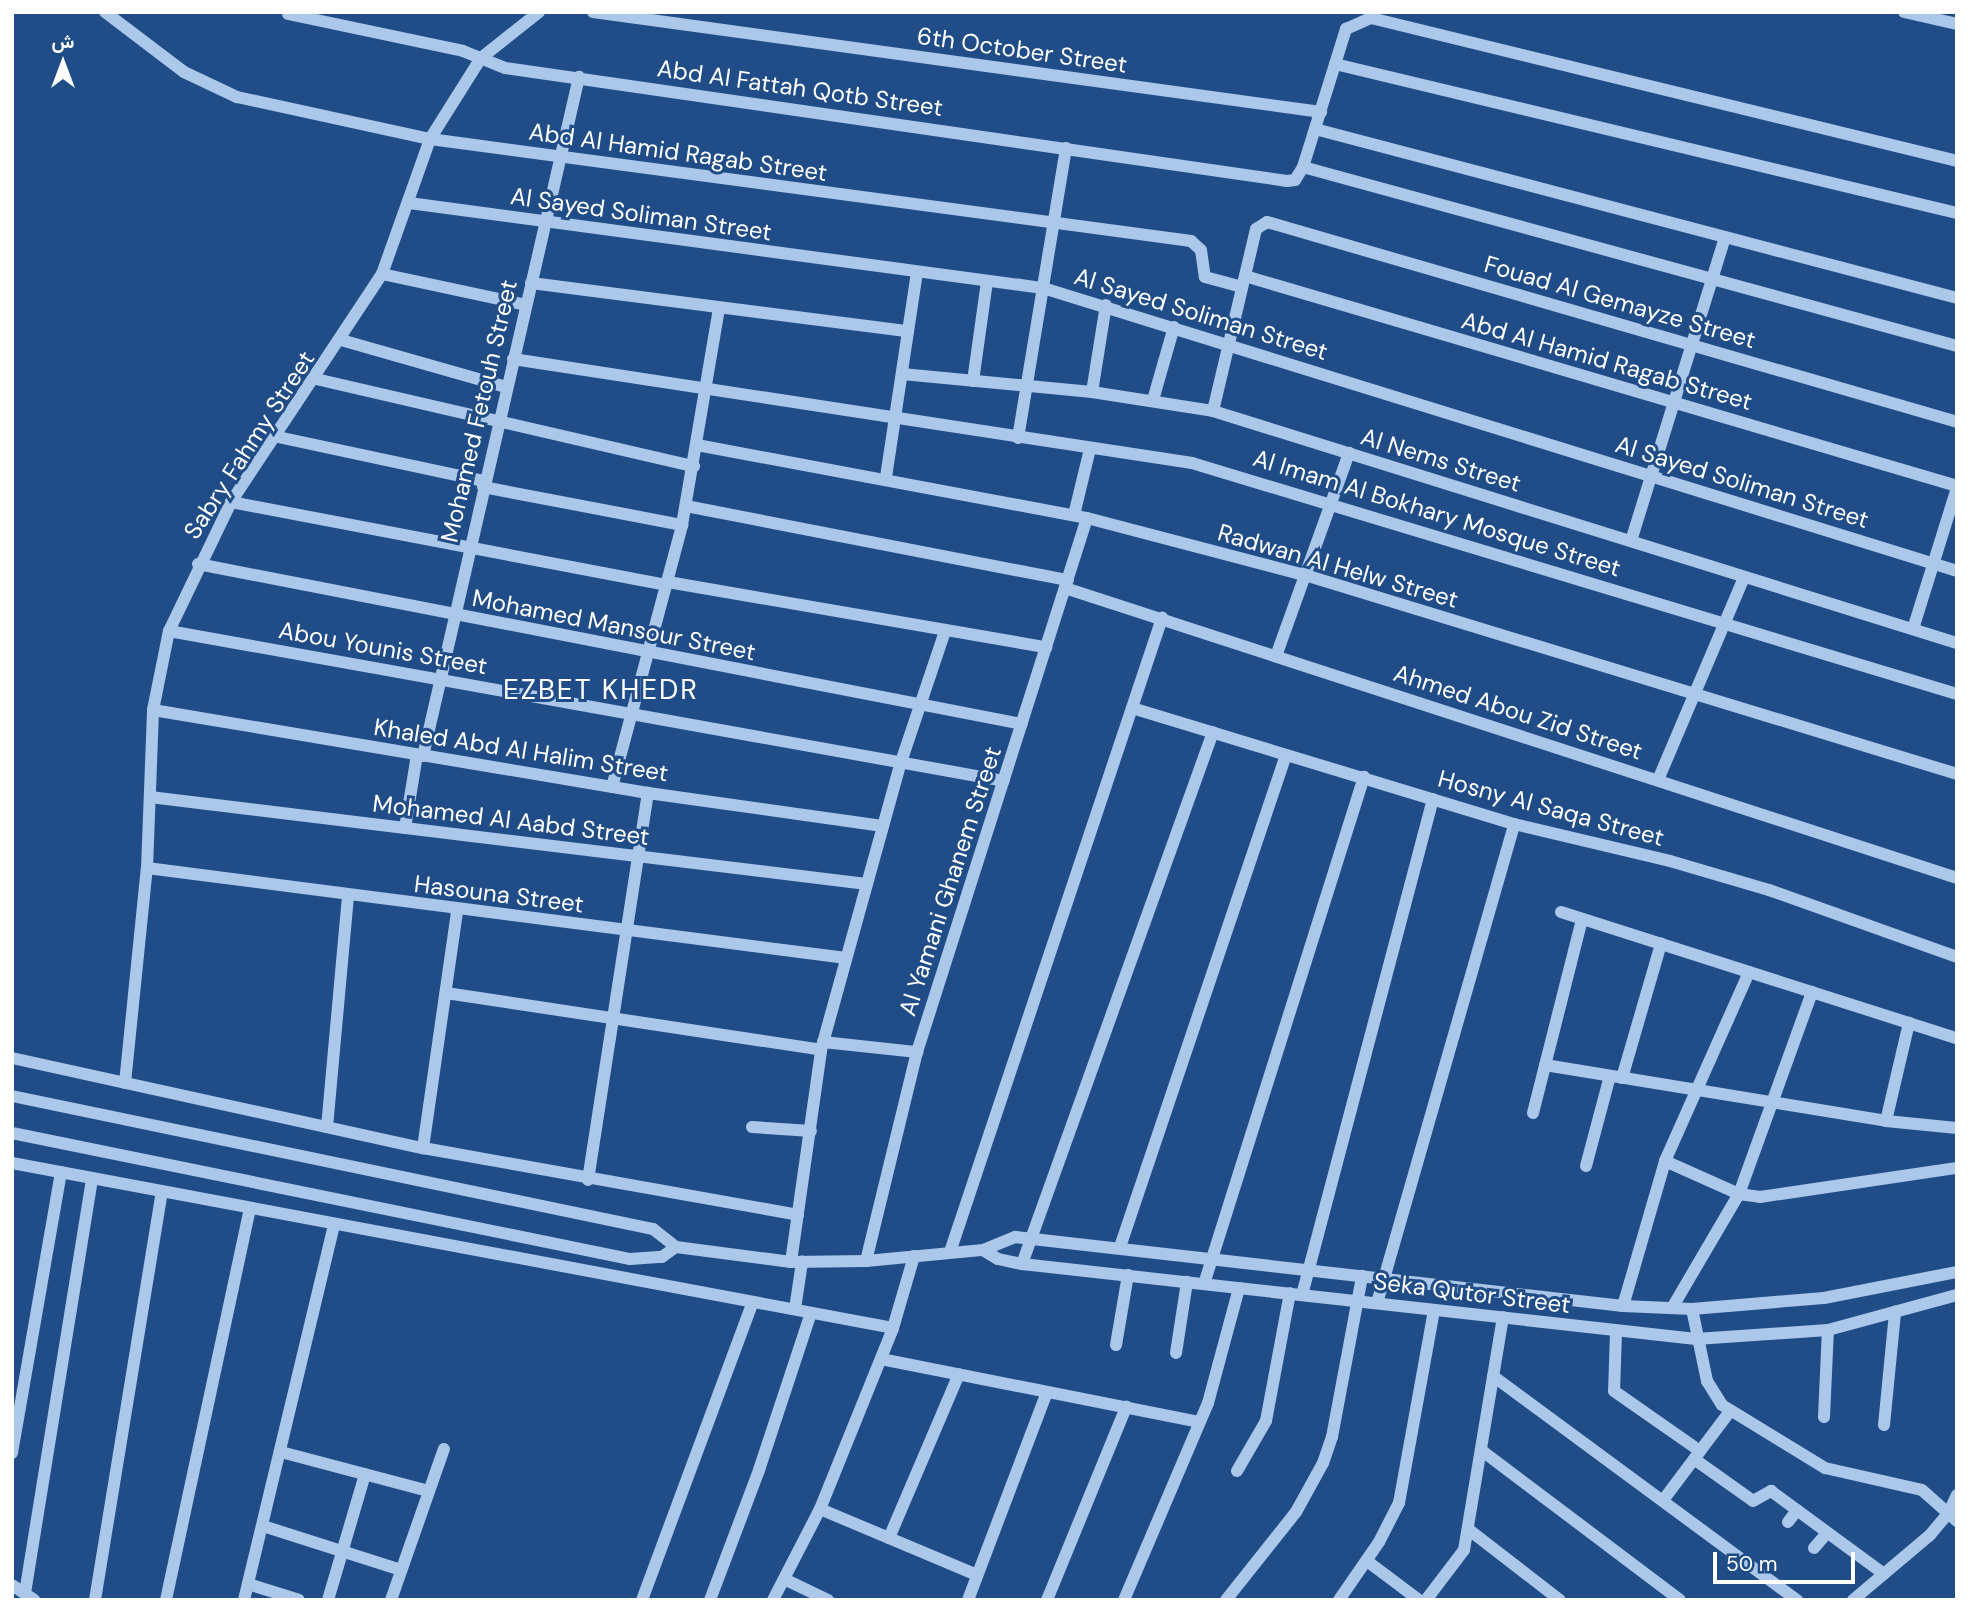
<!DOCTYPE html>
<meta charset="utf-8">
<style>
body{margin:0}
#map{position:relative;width:1969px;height:1612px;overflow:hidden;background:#204d88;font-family:"DM Sans",Vazirmatn,sans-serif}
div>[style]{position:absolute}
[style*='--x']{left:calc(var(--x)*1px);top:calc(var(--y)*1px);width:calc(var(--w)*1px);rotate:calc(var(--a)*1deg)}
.minor>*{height:12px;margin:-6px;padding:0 6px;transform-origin:6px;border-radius:6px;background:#abc7ea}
span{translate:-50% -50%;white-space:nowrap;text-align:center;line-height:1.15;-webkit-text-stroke:6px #204d88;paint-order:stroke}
.street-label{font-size:24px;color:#fff}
.quarter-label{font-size:28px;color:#fff;letter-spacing:2px}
.frame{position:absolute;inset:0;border:14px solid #fff;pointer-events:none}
.north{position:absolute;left:28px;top:28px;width:70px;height:70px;-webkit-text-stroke:5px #204d88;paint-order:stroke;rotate:0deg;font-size:19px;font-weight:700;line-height:28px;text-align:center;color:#fff}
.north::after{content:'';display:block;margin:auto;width:24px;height:32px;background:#fff;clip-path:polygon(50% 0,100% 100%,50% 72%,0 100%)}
.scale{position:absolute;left:1713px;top:1552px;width:142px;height:32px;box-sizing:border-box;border:4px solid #fff;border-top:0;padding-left:9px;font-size:21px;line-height:24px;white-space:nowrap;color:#fff;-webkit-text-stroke:5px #204d88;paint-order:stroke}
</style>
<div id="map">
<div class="minor">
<i style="--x:105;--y:12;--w:99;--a:37.2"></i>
<i style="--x:184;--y:72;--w:59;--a:25.3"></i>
<i style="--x:237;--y:97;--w:198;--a:12.3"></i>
<i style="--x:430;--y:139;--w:768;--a:7.63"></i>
<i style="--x:1191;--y:241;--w:13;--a:42"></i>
<i style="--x:1201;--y:250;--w:27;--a:82"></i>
<i style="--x:1205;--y:277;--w:38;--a:15"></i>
<i style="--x:593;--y:12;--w:735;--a:7.82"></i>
<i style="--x:1904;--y:12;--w:54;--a:12.8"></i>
<i style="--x:288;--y:14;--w:179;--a:11.9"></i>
<i style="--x:463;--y:51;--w:45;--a:22"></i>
<i style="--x:505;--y:68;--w:790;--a:8.22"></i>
<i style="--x:1287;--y:181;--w:8;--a:-7"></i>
<i style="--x:1295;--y:180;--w:15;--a:-58"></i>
<i style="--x:1303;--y:167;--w:145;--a:-72.7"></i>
<i style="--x:1346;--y:29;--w:27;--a:-24"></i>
<i style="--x:1371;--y:18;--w:603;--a:13.71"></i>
<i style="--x:1335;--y:64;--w:640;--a:13.47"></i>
<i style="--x:1315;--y:129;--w:664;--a:14.75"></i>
<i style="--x:1303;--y:167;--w:678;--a:15.31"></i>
<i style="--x:409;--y:203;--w:640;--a:7.64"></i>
<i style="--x:1043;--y:288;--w:957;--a:17.2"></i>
<i style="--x:382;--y:274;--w:147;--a:12.1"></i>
<i style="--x:1245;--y:276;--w:742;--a:16.43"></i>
<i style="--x:531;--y:283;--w:380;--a:7.3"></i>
<i style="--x:341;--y:340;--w:172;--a:15.9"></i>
<i style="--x:513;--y:359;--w:687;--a:8.71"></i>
<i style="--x:1192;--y:463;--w:799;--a:16.8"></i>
<i style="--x:902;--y:374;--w:191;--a:5.4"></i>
<i style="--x:1092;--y:392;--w:122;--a:8.9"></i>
<i style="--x:1213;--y:411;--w:779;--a:17.32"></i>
<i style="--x:316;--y:379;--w:388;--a:13"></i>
<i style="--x:973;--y:381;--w:101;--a:-82"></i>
<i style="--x:1092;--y:392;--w:88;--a:-80.9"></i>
<i style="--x:1153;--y:400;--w:76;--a:-74"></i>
<i style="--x:1213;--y:411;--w:187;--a:-76.7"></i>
<i style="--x:1256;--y:229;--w:13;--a:-32"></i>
<i style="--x:1267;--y:222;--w:718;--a:16.16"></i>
<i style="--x:278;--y:437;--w:211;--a:12.1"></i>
<i style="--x:1018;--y:438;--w:294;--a:-80.6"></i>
<i style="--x:697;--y:445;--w:397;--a:10.6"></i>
<i style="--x:1087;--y:518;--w:225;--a:14.7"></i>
<i style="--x:1305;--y:575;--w:682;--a:16.97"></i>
<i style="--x:886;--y:477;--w:207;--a:-81.4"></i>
<i style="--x:483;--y:487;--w:203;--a:10.8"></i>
<i style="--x:231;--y:502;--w:444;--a:10.8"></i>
<i style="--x:686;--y:506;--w:389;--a:11"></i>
<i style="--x:1074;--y:515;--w:68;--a:-76.4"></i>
<i style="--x:1631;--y:541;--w:318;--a:-72.8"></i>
<i style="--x:198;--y:564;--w:839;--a:10.99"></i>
<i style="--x:668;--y:582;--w:384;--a:9.8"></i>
<i style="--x:1065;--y:588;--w:938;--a:18.01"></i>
<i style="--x:1913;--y:629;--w:148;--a:-72.7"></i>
<i style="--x:169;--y:631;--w:848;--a:10.18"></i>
<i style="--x:1276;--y:656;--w:216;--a:-70.2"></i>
<i style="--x:1132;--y:708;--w:399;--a:16.9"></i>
<i style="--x:1514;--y:824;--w:160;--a:13.3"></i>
<i style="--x:1670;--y:861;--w:103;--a:16.3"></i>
<i style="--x:1769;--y:890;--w:200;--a:19.6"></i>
<i style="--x:153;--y:710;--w:502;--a:9.52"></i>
<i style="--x:648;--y:793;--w:237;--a:8"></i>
<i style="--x:423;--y:756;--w:697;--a:-77.06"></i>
<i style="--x:1658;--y:780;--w:220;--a:-67"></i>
<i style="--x:612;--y:787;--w:271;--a:-75"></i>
<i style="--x:682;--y:525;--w:219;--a:-80.3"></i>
<i style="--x:150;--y:797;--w:722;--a:6.92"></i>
<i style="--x:405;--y:828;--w:74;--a:-80.7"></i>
<i style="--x:147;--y:868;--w:705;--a:7.34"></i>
<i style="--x:1561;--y:912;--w:416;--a:17.7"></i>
<i style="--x:446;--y:993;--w:379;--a:8.6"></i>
<i style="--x:823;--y:1042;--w:95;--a:6.1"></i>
<i style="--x:12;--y:1058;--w:421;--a:12.4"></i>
<i style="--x:423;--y:1148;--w:381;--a:10.1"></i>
<i style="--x:1545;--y:1065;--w:346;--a:9.3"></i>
<i style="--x:1886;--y:1121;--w:71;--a:5.6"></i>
<i style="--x:1622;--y:1078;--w:140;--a:-73.8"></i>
<i style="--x:125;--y:1083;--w:216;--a:-84.2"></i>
<i style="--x:147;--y:868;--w:158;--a:-87.8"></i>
<i style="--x:153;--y:710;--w:81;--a:-78.6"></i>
<i style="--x:169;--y:631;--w:143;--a:-64.3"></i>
<i style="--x:231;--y:502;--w:273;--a:-56.5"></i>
<i style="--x:382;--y:274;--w:143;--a:-70.4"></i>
<i style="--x:430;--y:139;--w:96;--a:-57.8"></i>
<i style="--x:481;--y:58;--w:74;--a:-38.4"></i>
<i style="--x:12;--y:1096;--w:655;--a:11.72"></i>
<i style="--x:653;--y:1229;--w:29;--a:38"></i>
<i style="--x:676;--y:1247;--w:116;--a:7.4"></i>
<i style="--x:791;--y:1262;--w:75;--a:-0.8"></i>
<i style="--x:866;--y:1261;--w:118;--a:-5.4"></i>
<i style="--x:983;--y:1250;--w:35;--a:-22"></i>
<i style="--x:1015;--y:1237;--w:612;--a:6.47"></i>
<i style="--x:1623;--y:1306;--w:69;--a:2.5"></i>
<i style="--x:1692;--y:1309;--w:132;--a:-4.8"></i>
<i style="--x:1824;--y:1298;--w:136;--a:-11.1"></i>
<i style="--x:1533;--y:1113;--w:200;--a:-75.8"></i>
<i style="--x:1886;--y:1121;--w:101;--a:-76.8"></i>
<i style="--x:327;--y:1127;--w:232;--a:-84.8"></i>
<i style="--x:752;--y:1127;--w:59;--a:3.9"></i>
<i style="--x:12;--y:1133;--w:631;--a:11.52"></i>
<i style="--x:630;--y:1259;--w:32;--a:-4"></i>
<i style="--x:662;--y:1257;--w:17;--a:-36"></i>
<i style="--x:423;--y:1148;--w:239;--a:-81.8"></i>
<i style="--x:1665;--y:1161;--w:81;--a:24"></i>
<i style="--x:1739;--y:1194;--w:21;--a:8"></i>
<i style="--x:1760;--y:1197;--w:199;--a:-8.4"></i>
<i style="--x:12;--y:1163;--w:896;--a:10.61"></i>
<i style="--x:1586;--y:1166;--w:93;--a:-75.1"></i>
<i style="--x:588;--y:1180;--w:392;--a:-81.2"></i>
<i style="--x:1120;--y:1247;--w:519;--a:-71.36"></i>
<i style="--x:983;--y:1250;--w:17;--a:31"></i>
<i style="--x:998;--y:1259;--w:25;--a:12"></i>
<i style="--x:1022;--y:1264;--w:678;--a:6.35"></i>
<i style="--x:1696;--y:1339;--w:132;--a:-3.9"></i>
<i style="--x:1828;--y:1330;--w:134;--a:-15.2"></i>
<i style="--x:950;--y:1252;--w:669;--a:-71.51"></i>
<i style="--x:866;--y:1261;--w:215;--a:-76.3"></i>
<i style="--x:917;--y:1052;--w:560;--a:-72.34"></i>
<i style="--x:791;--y:1262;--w:214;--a:-81.9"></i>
<i style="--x:821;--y:1050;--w:299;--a:-74.5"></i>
<i style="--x:901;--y:762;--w:138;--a:-71.4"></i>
<i style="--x:1022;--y:1264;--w:565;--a:-70.25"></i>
<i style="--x:1204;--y:1284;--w:532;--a:-72.49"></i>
<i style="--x:1302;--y:1295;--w:513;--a:-75.21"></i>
<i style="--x:1377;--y:1303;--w:498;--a:-74"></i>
<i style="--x:1623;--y:1306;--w:151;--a:-73.8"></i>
<i style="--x:1665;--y:1161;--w:207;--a:-66"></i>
<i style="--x:1672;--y:1308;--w:132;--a:-59.6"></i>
<i style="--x:1739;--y:1194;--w:215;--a:-70.1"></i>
<i style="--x:795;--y:1309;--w:48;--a:-81.5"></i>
<i style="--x:1692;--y:1309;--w:74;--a:78.2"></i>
<i style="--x:1707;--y:1381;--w:28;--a:58"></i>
<i style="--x:1722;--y:1405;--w:121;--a:31.5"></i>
<i style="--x:1825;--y:1468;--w:99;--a:12.8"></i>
<i style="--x:1922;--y:1490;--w:47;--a:41.5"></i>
<i style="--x:1616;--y:1332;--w:59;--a:91.9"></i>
<i style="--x:1614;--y:1391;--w:105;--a:34.9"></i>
<i style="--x:1116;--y:1345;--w:71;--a:-80.3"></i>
<i style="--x:1176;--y:1353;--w:72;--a:-81.2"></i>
<i style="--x:881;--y:1359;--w:325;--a:11.2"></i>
<i style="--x:1493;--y:1376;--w:378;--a:36.4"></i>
<i style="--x:1824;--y:1417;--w:87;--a:-87.4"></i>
<i style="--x:1884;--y:1425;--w:114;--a:-84.4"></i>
<i style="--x:1481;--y:1450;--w:249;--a:37"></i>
<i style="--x:281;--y:1452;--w:153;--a:14.8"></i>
<i style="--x:12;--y:1453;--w:285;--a:-80.1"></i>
<i style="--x:1694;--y:1459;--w:72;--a:35.4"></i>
<i style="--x:1753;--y:1501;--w:21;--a:-29"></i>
<i style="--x:1771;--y:1491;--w:140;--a:36.3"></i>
<i style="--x:1237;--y:1471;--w:58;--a:-59.9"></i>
<i style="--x:1266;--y:1421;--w:130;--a:-79.4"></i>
<i style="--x:1664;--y:1499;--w:110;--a:-53.1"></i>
<i style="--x:820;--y:1509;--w:170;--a:22.8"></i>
<i style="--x:1788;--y:1522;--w:15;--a:-53"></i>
<i style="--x:263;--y:1526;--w:145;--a:17.7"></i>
<i style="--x:1468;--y:1529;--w:116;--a:37.7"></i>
<i style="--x:889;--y:1538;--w:178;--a:-66.9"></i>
<i style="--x:1814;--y:1548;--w:20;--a:-49"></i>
<i style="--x:1367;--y:1561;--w:65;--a:36.9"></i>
<i style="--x:784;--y:1579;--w:49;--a:25.5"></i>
<i style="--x:248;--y:1584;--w:53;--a:17.4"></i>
<i style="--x:12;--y:1585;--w:27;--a:34"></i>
<i style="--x:25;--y:1593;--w:420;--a:-80.8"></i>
<i style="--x:95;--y:1600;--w:414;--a:-80.7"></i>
<i style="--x:166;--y:1600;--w:401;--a:-77.9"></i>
<i style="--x:244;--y:1600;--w:386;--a:-76.5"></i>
<i style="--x:328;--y:1600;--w:131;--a:-73.6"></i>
<i style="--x:391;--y:1600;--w:160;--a:-70.7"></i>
<i style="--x:642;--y:1600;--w:318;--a:-69.6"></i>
<i style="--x:710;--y:1600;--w:139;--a:-69.3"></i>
<i style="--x:759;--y:1470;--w:165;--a:-71.7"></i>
<i style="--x:773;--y:1600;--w:102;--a:-62.7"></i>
<i style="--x:820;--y:1509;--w:195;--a:-68"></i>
<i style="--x:893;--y:1328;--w:75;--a:-73.7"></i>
<i style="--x:968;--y:1600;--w:222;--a:-69.2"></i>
<i style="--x:1047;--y:1600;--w:209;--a:-67.7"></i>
<i style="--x:1124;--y:1600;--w:214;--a:-66.9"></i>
<i style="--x:1208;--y:1403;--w:119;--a:-74.9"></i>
<i style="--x:1226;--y:1600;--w:112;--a:-51.5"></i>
<i style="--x:1296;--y:1512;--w:56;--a:-61.1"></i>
<i style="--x:1323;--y:1463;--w:28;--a:-71"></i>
<i style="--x:1332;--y:1437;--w:164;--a:-79.4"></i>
<i style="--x:1339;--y:1600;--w:70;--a:-55.4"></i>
<i style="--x:1379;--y:1542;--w:44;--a:-62.9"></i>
<i style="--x:1399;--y:1503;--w:196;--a:-79.7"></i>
<i style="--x:1426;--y:1600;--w:63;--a:-52.8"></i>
<i style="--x:1464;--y:1550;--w:236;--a:-80.5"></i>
<i style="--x:1853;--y:1600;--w:101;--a:-40.2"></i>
<i style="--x:1930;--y:1535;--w:30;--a:-50"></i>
<i style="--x:1949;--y:1512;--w:19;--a:-65"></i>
</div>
<div class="street-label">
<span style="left:1022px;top:50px;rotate:8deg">6th October Street</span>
<span style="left:800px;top:88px;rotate:8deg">Abd Al Fattah Qotb Street</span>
<span style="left:678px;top:152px;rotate:8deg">Abd Al Hamid Ragab Street</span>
<span style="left:641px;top:214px;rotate:8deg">Al Sayed Soliman Street</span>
<span style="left:1620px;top:302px;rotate:16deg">Fouad Al Gemayze Street</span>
<span style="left:1201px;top:314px;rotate:17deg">Al Sayed Soliman Street</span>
<span style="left:1607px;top:361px;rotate:16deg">Abd Al Hamid Ragab Street</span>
<span style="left:479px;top:411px;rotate:-77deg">Mohamed Fetouh Street</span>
<span style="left:249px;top:445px;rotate:-57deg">Sabry Fahmy Street</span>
<span style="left:1441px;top:460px;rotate:17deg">Al Nems Street</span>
<span style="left:1742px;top:482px;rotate:17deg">Al Sayed Soliman Street</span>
<span style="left:1437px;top:513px;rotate:17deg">Al Imam Al Bokhary Mosque Street</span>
<span style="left:1338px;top:566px;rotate:16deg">Radwan Al Helw Street</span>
<span style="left:614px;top:625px;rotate:11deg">Mohamed Mansour Street</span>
<span style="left:383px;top:648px;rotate:10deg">Abou Younis Street</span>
<span style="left:1518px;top:712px;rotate:18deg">Ahmed Abou Zid Street</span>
<span style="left:521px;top:750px;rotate:9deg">Khaled Abd Al Halim Street</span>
<span style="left:1551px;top:808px;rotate:15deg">Hosny Al Saqa Street</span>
<span style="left:511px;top:820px;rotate:7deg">Mohamed Al Aabd Street</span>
<span style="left:950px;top:881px;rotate:-72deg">Al Yamani Ghanem Street</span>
<span style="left:499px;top:894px;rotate:7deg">Hasouna Street</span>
<span style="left:1472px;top:1293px;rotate:7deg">Seka Qutor Street</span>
</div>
<div class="quarter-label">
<span style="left:601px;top:690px">EZBET KHEDR</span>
</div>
<div class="frame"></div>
<div class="north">ش</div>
<div class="scale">50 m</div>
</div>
